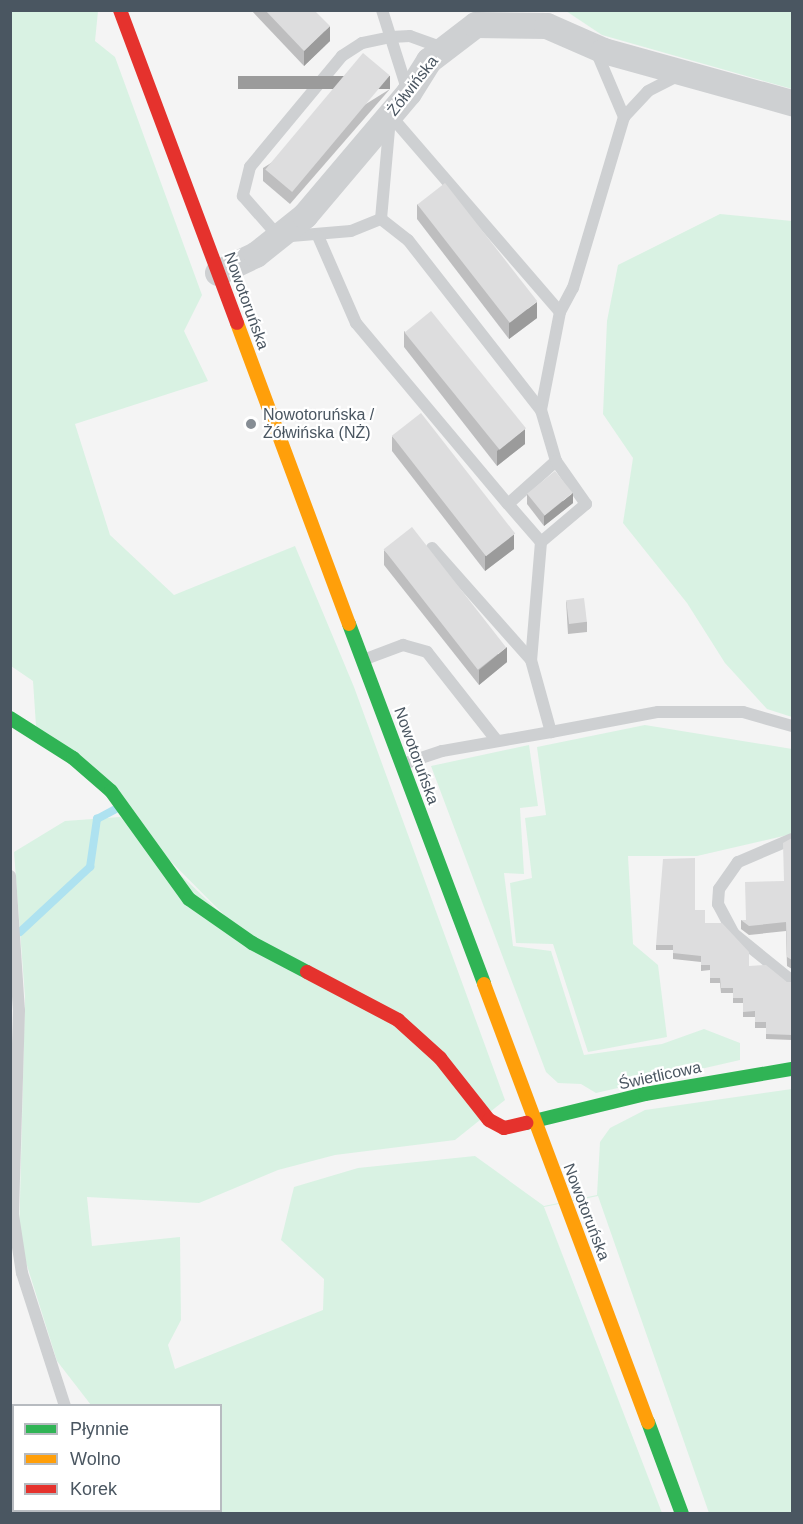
<!DOCTYPE html>
<meta charset="utf-8">
<style>
body{margin:0}
#map{position:relative;width:803px;height:1524px;overflow:hidden;background:#f4f4f4;font-family:Arial,sans-serif}
div>[style]{position:absolute}
[style*='--x']{left:calc(var(--x)*1px);top:calc(var(--y)*1px);width:calc(var(--w)*1px);rotate:calc(var(--a)*1deg)}
.green>*{inset:0;background:#d9f2e3}
.stream>*{height:8px;margin:-4px;padding:0 4px;transform-origin:4px;border-radius:4px;background:#aee2f0}
.lane>*{height:12px;margin:-6px;padding:0 6px;transform-origin:6px;border-radius:6px;background:#ced0d2}
.street>*{height:26px;margin:-13px;padding:0 13px;transform-origin:13px;border-radius:13px;background:#ced0d2}
.fast>*{height:14px;margin:-7px;padding:0 7px;transform-origin:7px;border-radius:7px;background:#30b455}
.slow>*{height:14px;margin:-7px;padding:0 7px;transform-origin:7px;border-radius:7px;background:#ff9f0a}
.jam>*{height:14px;margin:-7px;padding:0 7px;transform-origin:7px;border-radius:7px;background:#e5322d}
.wall>*{inset:0;background:#bebebf}
.shaded-wall>*{inset:0;background:#9b9b9b;transform-origin:0 0}
.building>*{inset:0;background:#ddddde;transform-origin:0 0}
.dots>*{width:16px;height:16px;translate:-50% -50%;box-sizing:border-box;border:3px solid #fff;border-radius:50%}
span{translate:-50% -50%;white-space:nowrap;text-align:center;line-height:1.15;-webkit-text-stroke:4.5px #fff;paint-order:stroke}
.street-label{font-size:16px;color:#4a5661}
.poi-label{font-size:16px;color:#4a5661}
.left{translate:0 -50%;text-align:left}
.frame{position:absolute;inset:0;border:12px solid #4a5661;pointer-events:none}
.legend{position:absolute;left:12px;top:1404px;width:210px;height:108px;box-sizing:border-box;background:#fff;border:2px solid #b7bbc0;margin:0;padding:8px 10px;list-style:none;font-size:18px;color:#4a5661}
.legend li{display:flex;align-items:center;gap:12px;height:30px}
.legend b{width:30px;border:2px solid #b7bbc0}
</style>
<div id="map">
<div class="green">
<i style="clip-path:polygon(10px 11px,98px 11px,95px 41px,115px 57px,202px 295px,184px 331px,208px 381px,75px 424px,110px 535px,174px 595px,295px 546px,354px 687px,505px 1100px,455px 1140px,335px 1155px,278px 1170px,199px 1203px,87px 1197px,92px 1246px,180px 1237px,181px 1320px,168px 1345px,175px 1369px,323px 1310px,324px 1279px,281px 1240px,294px 1187px,358px 1168px,475px 1156px,544px 1206px,597px 1195px,600px 1142px,610px 1128px,645px 1110px,792px 1089px,792px 1513px,709px 1513px,598px 1196px,544px 1207px,662px 1513px,172px 1513px,220px 1510px,220px 1406px,91px 1405px,57px 1361px,19px 1240px,25px 997px,14px 852px,65px 821px,120px 817px,252px 943px,36px 726px,33px 681px,11px 666px)"></i>
<i style="clip-path:polygon(566px 11px,792px 11px,792px 89px,602px 35px)"></i>
<i style="clip-path:polygon(720px 214px,792px 221px,792px 717px,767px 709px,725px 663px,687px 603px,623px 523px,633px 458px,603px 414px,607px 321px,618px 265px)"></i>
<i style="clip-path:polygon(645px 725px,792px 749px,792px 834px,697px 856px,628px 856px,633px 944px,658px 965px,667px 1037px,588px 1052px,553px 944px,516px 943px,510px 883px,532px 878px,525px 818px,546px 815px,537px 747px)"></i>
<i style="clip-path:polygon(529px 745px,538px 806px,520px 808px,524px 874px,504px 873px,513px 946px,551px 951px,584px 1055px,662px 1044px,704px 1029px,740px 1043px,740px 1060px,596px 1093px,581px 1084px,558px 1083px,546px 1072px,431px 766px)"></i>
</div>
<div class="stream">
<i style="--x:20;--y:932;--w:96;--a:-42.9"></i>
<i style="--x:90;--y:867;--w:49;--a:-81.7"></i>
<i style="--x:97;--y:819;--w:21;--a:-28"></i>
</div>
<div class="lane">
<i style="--x:382;--y:10;--w:86;--a:72.4"></i>
<i style="--x:443;--y:48;--w:35;--a:-160"></i>
<i style="--x:410;--y:36;--w:19;--a:177"></i>
<i style="--x:391;--y:37;--w:30;--a:168"></i>
<i style="--x:362;--y:43;--w:24;--a:147"></i>
<i style="--x:342;--y:56;--w:144;--a:129.7"></i>
<i style="--x:250;--y:167;--w:30;--a:104"></i>
<i style="--x:243;--y:196;--w:55;--a:48.7"></i>
<i style="--x:279;--y:237;--w:72;--a:-4.8"></i>
<i style="--x:351;--y:231;--w:32;--a:-22"></i>
<i style="--x:381;--y:219;--w:34;--a:38"></i>
<i style="--x:408;--y:240;--w:216;--a:52"></i>
<i style="--x:596;--y:51;--w:72;--a:67"></i>
<i style="--x:390;--y:115;--w:260;--a:49.2"></i>
<i style="--x:560;--y:312;--w:100;--a:101"></i>
<i style="--x:541;--y:410;--w:53;--a:73.6"></i>
<i style="--x:556;--y:461;--w:64;--a:138.1"></i>
<i style="--x:508;--y:504;--w:50;--a:49"></i>
<i style="--x:541;--y:542;--w:118;--a:94.8"></i>
<i style="--x:531;--y:660;--w:75;--a:74.5"></i>
<i style="--x:551;--y:732;--w:111;--a:170.1"></i>
<i style="--x:442;--y:751;--w:41;--a:161.6"></i>
<i style="--x:381;--y:219;--w:100;--a:-84.9"></i>
<i style="--x:318;--y:236;--w:95;--a:66.4"></i>
<i style="--x:356;--y:323;--w:236;--a:50"></i>
<i style="--x:560;--y:312;--w:27;--a:-62"></i>
<i style="--x:573;--y:288;--w:178;--a:-73.4"></i>
<i style="--x:624;--y:117;--w:35;--a:-47"></i>
<i style="--x:648;--y:91;--w:37;--a:-27"></i>
<i style="--x:541;--y:542;--w:59;--a:-40.2"></i>
<i style="--x:586;--y:504;--w:52;--a:-124.9"></i>
<i style="--x:432;--y:548;--w:149;--a:48.5"></i>
<i style="--x:363;--y:660;--w:43;--a:-20.6"></i>
<i style="--x:403;--y:645;--w:25;--a:16"></i>
<i style="--x:427;--y:652;--w:113;--a:51.8"></i>
<i style="--x:551;--y:732;--w:109;--a:-10.6"></i>
<i style="--x:658;--y:712;--w:85;--a:0"></i>
<i style="--x:743;--y:712;--w:51;--a:15.9"></i>
<i style="--x:792;--y:839;--w:59;--a:156.9"></i>
<i style="--x:738;--y:862;--w:33;--a:125"></i>
<i style="--x:719;--y:889;--w:15;--a:94"></i>
<i style="--x:718;--y:904;--w:34;--a:62"></i>
<i style="--x:734;--y:934;--w:75;--a:39"></i>
<i style="--x:10;--y:876;--w:134;--a:86.2"></i>
<i style="--x:19;--y:1010;--w:205;--a:91.7"></i>
<i style="--x:13;--y:1215;--w:59;--a:81.2"></i>
<i style="--x:22;--y:1273;--w:140;--a:72.1"></i>
<i style="--x:112;--y:1510;--w:4;--a:76"></i>
</div>
<div class="street">
<i style="--x:218;--y:273;--w:42;--a:-25.3"></i>
<i style="--x:256;--y:255;--w:63;--a:-38.5"></i>
<i style="--x:305;--y:216;--w:161;--a:-49.8"></i>
<i style="--x:409;--y:93;--w:38;--a:-58"></i>
<i style="--x:429;--y:61;--w:59;--a:-37.5"></i>
<i style="--x:476;--y:25;--w:71;--a:0.8"></i>
<i style="--x:547;--y:26;--w:62;--a:23.7"></i>
<i style="--x:604;--y:51;--w:195;--a:15.5"></i>
</div>
<div class="fast">
<i style="--x:349;--y:624;--w:384;--a:69.4"></i>
<i style="--x:10;--y:718;--w:75;--a:32.4"></i>
<i style="--x:73;--y:758;--w:50;--a:41"></i>
<i style="--x:111;--y:791;--w:133;--a:54.2"></i>
<i style="--x:189;--y:899;--w:77;--a:34.9"></i>
<i style="--x:252;--y:943;--w:62;--a:27.8"></i>
<i style="--x:526;--y:1123;--w:122;--a:-13.7"></i>
<i style="--x:645;--y:1094;--w:149;--a:-9.7"></i>
<i style="--x:648;--y:1422;--w:98;--a:69.7"></i>
</div>
<div class="slow">
<i style="--x:237;--y:323;--w:321;--a:69.6"></i>
<i style="--x:484;--y:984;--w:468;--a:69.5"></i>
</div>
<div class="jam">
<i style="--x:120;--y:10;--w:334;--a:69.5"></i>
<i style="--x:307;--y:972;--w:103;--a:27.8"></i>
<i style="--x:398;--y:1020;--w:57;--a:42.1"></i>
<i style="--x:440;--y:1058;--w:79;--a:51.7"></i>
<i style="--x:489;--y:1120;--w:17;--a:28"></i>
<i style="--x:504;--y:1128;--w:23;--a:-13"></i>
</div>
<div class="wall">
<i style="clip-path:polygon(251px 10px,314px 10px,330px 41px,304px 66px)"></i>
<i style="clip-path:polygon(390px 89px,290px 204px,263px 181px,263px 168px)"></i>
<i style="clip-path:polygon(417px 204px,537px 318px,509px 339px,417px 219px)"></i>
<i style="clip-path:polygon(404px 331px,525px 444px,497px 466px,404px 347px)"></i>
<i style="clip-path:polygon(392px 436px,514px 549px,485px 571px,392px 451px)"></i>
<i style="clip-path:polygon(527px 494px,573px 503px,544px 526px,527px 504px)"></i>
<i style="clip-path:polygon(384px 550px,507px 662px,479px 685px,384px 565px)"></i>
<i style="clip-path:polygon(566px 601px,587px 622px,587px 632px,568px 634px)"></i>
<i style="clip-path:polygon(792px 838px,792px 969px,787px 966px,786px 931px,749px 935px,741px 929px,741px 920px,746px 920px,784px 881px)"></i>
<i style="clip-path:polygon(695px 910px,705px 923px,749px 966px,787px 982px,792px 982px,792px 1040px,766px 1039px,766px 1028px,755px 1028px,755px 1017px,743px 1017px,743px 1003px,733px 1003px,733px 993px,721px 993px,720px 983px,710px 983px,710px 970px,701px 971px,701px 962px,673px 959px,673px 950px,656px 950px,656px 945px)"></i>
</div>
<div class="shaded-wall">
<i style="clip-path:polygon(330px 26px,330px 41px,304px 66px,304px 51px)"></i>
<i style="left:390px;top:76px;width:13px;height:152px;rotate:90deg"></i>
<i style="clip-path:polygon(537px 302px,537px 318px,509px 339px,509px 323px)"></i>
<i style="clip-path:polygon(525px 429px,525px 444px,497px 466px,497px 451px)"></i>
<i style="clip-path:polygon(573px 493px,573px 503px,544px 526px,544px 516px)"></i>
<i style="clip-path:polygon(514px 534px,514px 549px,485px 571px,485px 556px)"></i>
<i style="clip-path:polygon(507px 647px,507px 662px,479px 685px,479px 670px)"></i>
</div>
<div class="building">
<i style="clip-path:polygon(265px 10px,314px 10px,330px 26px,304px 51px)"></i>
<i style="left:363px;top:53px;width:35px;height:152px;rotate:40deg"></i>
<i style="left:445px;top:183px;width:150px;height:35px;rotate:52deg"></i>
<i style="left:431px;top:311px;width:151px;height:34px;rotate:51deg"></i>
<i style="left:421px;top:413px;width:153px;height:37px;rotate:52deg"></i>
<i style="left:555px;top:471px;width:28px;height:36px;rotate:51deg"></i>
<i style="left:412px;top:527px;width:153px;height:36px;rotate:52deg"></i>
<i style="left:584px;top:598px;width:24px;height:18px;rotate:83deg"></i>
<i style="clip-path:polygon(792px 838px,792px 960px,787px 957px,786px 922px,749px 926px,741px 920px,746px 920px,745px 882px,784px 881px,783px 843px)"></i>
<i style="clip-path:polygon(695px 858px,695px 910px,705px 910px,705px 923px,722px 923px,749px 952px,749px 966px,766px 965px,787px 982px,792px 982px,792px 1035px,766px 1034px,766px 1022px,755px 1022px,755px 1011px,743px 1012px,743px 998px,733px 998px,733px 988px,721px 988px,720px 978px,710px 978px,710px 965px,701px 965px,701px 956px,673px 953px,673px 945px,656px 945px,663px 859px)"></i>
</div>
<div class="dots">
<i style="left:251px;top:424px;background:#868d94"></i>
</div>
<div class="street-label">
<span style="left:413px;top:86px;rotate:-52deg">Żółwińska</span>
<span style="left:246px;top:301px;rotate:70deg">Nowotoruńska</span>
<span style="left:416px;top:756px;rotate:70deg">Nowotoruńska</span>
<span style="left:660px;top:1076px;rotate:-12deg">Świetlicowa</span>
<span style="left:586px;top:1212px;rotate:69deg">Nowotoruńska</span>
</div>
<div class="poi-label">
<span class="left" style="left:263px;top:424px">Nowotoruńska /<br>Żółwińska (NŻ)</span>
</div>
<div class="frame"></div>
<ul class="legend">
<li><b style="height:8px;background:#30b455"></b>Płynnie</li>
<li><b style="height:8px;background:#ff9f0a"></b>Wolno</li>
<li><b style="height:8px;background:#e5322d"></b>Korek</li>
</ul>
</div>
